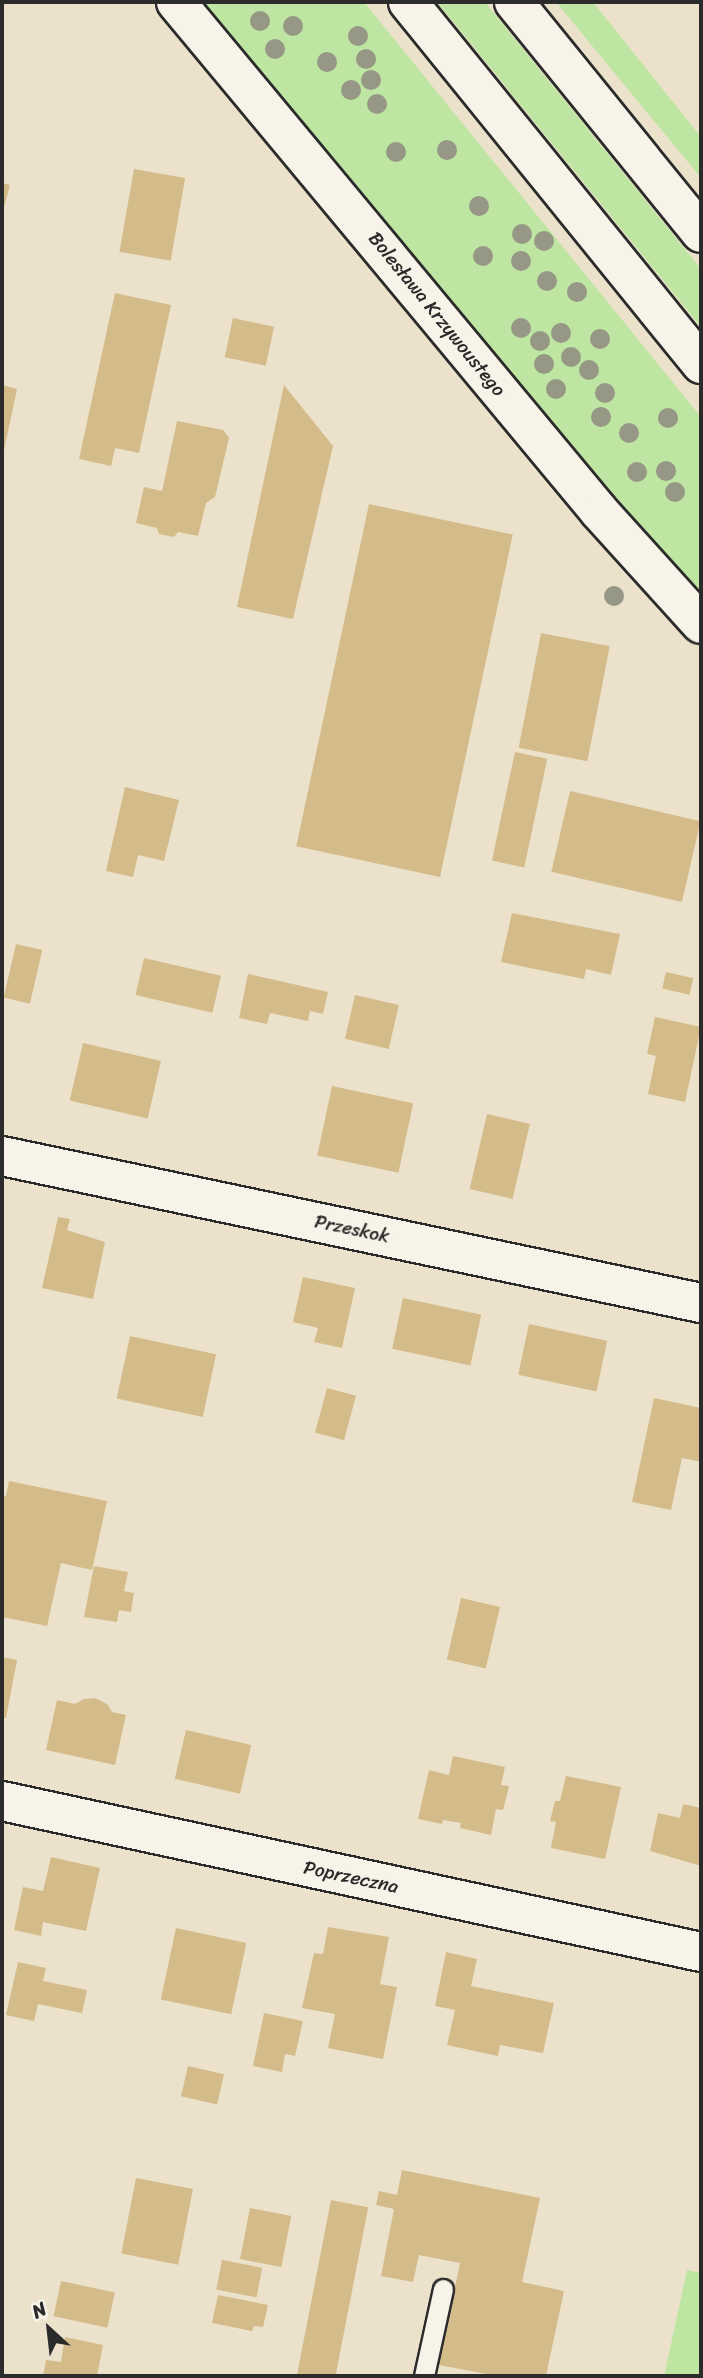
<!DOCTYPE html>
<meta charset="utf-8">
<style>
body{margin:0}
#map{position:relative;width:703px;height:2378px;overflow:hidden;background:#ece2cc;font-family:Sriracha,sans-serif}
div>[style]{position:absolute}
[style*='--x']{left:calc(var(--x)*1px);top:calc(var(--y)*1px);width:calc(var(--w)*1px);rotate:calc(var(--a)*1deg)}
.green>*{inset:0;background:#bee6a2}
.building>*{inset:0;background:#d4bb8a;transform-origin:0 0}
.roads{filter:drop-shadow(2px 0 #2b2b2b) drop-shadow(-2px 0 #2b2b2b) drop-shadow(0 2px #2b2b2b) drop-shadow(0 -2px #2b2b2b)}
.lane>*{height:19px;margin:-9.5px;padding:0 9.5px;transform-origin:9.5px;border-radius:9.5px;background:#f7f3e8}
.street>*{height:38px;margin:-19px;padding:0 19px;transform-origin:19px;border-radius:19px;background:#f7f3e8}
.secondary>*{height:38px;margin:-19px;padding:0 19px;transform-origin:19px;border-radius:19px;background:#f7f3e8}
.trees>*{width:20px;height:20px;margin:-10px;border-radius:50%;background:#969784}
span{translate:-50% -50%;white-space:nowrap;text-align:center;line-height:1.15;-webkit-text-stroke:6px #f7f3e8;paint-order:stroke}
.street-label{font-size:19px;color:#2b2b2b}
.frame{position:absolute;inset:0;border:4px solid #2b2b2b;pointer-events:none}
.north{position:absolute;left:14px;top:2294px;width:70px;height:70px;-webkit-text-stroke:5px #f7f3e8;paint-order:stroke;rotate:333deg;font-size:19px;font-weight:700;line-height:28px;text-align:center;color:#2b2b2b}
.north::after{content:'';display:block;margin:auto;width:24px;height:32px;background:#2b2b2b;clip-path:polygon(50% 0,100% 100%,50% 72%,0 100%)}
</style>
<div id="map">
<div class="green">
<i style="clip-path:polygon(203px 2px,364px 2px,701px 417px,701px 599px,643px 536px)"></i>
<i style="clip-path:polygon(437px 2px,485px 2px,701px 269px,701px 327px)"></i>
<i style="clip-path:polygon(556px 2px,593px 2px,701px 137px,701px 178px)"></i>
<i style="clip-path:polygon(687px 2270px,701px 2273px,701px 2376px,664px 2376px)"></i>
</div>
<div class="building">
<i style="left:134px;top:169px;width:52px;height:84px;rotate:10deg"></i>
<i style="clip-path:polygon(2px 183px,10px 185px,3px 211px,2px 211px)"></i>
<i style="clip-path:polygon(115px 293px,171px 305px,139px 453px,115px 448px,111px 466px,79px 459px)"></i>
<i style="left:233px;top:318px;width:42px;height:40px;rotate:12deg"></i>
<i style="clip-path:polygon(2px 385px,17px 389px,3px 455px,2px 455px)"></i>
<i style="clip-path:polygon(284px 385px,333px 446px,293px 619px,237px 607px)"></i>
<i style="clip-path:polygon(177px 421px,223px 430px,229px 438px,215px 497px,206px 503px,198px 536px,178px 532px,174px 537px,159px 534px,157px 528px,136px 523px,144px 487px,162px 491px)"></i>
<i style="left:369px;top:504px;width:147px;height:350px;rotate:12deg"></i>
<i style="left:541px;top:633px;width:70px;height:117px;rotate:11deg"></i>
<i style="left:515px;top:752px;width:33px;height:111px;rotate:12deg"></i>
<i style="clip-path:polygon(125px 787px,179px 800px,164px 861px,138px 855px,133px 877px,106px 871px)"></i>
<i style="left:570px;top:791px;width:134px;height:83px;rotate:13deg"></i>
<i style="clip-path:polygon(512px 913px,620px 934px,611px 975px,586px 969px,584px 979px,501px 962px)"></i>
<i style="left:16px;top:944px;width:27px;height:55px;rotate:13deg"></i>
<i style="left:144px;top:958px;width:79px;height:38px;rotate:13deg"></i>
<i style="left:666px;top:972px;width:28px;height:17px;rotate:13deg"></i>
<i style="clip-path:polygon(248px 974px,328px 992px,323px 1014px,310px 1011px,308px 1021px,270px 1013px,267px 1024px,239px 1018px)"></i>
<i style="left:355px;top:995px;width:45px;height:45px;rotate:13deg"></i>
<i style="clip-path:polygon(655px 1017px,701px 1027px,685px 1102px,648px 1094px,656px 1056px,647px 1054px)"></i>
<i style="left:83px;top:1043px;width:80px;height:59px;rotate:13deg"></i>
<i style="left:332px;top:1086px;width:83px;height:71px;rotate:12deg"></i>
<i style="left:487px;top:1114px;width:44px;height:77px;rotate:13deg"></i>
<i style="clip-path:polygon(58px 1217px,70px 1219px,67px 1230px,105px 1242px,93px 1299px,42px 1288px)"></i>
<i style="clip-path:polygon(303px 1277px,355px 1288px,342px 1348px,314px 1342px,318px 1328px,293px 1322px)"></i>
<i style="left:403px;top:1298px;width:80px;height:52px;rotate:12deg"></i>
<i style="left:529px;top:1324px;width:80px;height:52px;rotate:12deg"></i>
<i style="left:130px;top:1336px;width:88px;height:64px;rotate:12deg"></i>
<i style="left:327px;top:1388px;width:30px;height:46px;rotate:15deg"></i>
<i style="clip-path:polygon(654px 1398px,701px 1408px,701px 1462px,682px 1458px,671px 1510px,632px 1502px)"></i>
<i style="clip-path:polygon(9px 1481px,107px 1501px,92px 1570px,61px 1563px,47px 1626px,2px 1617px,2px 1495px,6px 1496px)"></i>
<i style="clip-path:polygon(94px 1566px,128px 1572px,124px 1591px,134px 1593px,131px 1612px,119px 1610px,117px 1622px,84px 1617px)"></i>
<i style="left:461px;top:1598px;width:40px;height:63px;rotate:13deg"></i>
<i style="clip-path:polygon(2px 1657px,17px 1660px,6px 1718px,2px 1718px)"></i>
<i style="clip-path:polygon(95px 1698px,107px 1704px,112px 1712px,126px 1715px,115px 1765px,46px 1750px,57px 1700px,75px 1704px,84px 1699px)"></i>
<i style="left:186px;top:1730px;width:67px;height:50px;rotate:13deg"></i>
<i style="clip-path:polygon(453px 1756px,505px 1767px,501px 1785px,509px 1786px,503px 1810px,496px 1809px,491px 1835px,460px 1828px,461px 1823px,443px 1820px,442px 1824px,418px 1819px,429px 1770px,449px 1775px)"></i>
<i style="clip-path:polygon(566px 1776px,621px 1787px,605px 1859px,551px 1848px,556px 1822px,550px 1821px,555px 1801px,560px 1801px)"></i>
<i style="clip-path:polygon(683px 1804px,701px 1808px,701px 1866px,650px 1851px,658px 1813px,680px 1818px)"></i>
<i style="clip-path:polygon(51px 1857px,100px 1868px,86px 1931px,43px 1922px,41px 1936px,14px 1930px,23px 1887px,43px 1891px)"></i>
<i style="clip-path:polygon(328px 1927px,389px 1937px,380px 1984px,397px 1987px,383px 2059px,328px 2048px,335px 2014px,302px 2008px,314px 1953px,323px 1954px)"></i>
<i style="left:176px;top:1928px;width:72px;height:73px;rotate:12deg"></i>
<i style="clip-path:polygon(446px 1952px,477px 1959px,471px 1986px,554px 2003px,543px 2053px,500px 2045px,498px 2056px,447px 2045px,455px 2010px,435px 2006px)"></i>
<i style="clip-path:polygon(18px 1962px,46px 1968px,43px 1981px,87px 1990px,82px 2013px,38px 2004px,34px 2021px,6px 2015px)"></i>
<i style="clip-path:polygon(264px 2013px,303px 2021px,295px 2056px,285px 2054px,282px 2072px,253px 2066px)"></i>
<i style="left:188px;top:2066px;width:37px;height:31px;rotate:13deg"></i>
<i style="clip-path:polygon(402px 2170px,540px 2198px,522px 2282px,564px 2291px,546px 2376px,497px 2376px,439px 2365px,460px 2263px,419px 2255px,413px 2282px,381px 2276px,394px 2209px,376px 2205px,379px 2191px,397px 2195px)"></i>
<i style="left:136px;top:2178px;width:58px;height:77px;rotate:11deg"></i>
<i style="left:331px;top:2200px;width:38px;height:180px;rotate:11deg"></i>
<i style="left:250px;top:2208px;width:42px;height:52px;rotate:11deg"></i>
<i style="left:222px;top:2260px;width:41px;height:30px;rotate:11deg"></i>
<i style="left:61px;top:2281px;width:55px;height:36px;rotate:12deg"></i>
<i style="clip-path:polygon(218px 2295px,268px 2305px,263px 2327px,254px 2326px,252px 2331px,212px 2323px)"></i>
<i style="clip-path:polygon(65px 2337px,103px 2345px,97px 2376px,43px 2376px,46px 2360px,61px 2362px)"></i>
</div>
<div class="roads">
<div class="lane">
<i style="--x:424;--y:2376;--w:89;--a:-77.7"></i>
</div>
<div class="street">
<i style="--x:176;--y:2;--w:662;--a:50.27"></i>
<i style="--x:599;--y:511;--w:152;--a:47.9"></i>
<i style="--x:2;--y:1156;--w:714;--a:11.88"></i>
<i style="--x:2;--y:1801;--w:715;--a:12.19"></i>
</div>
<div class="secondary">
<i style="--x:408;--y:2;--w:466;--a:51"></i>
<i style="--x:514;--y:2;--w:297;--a:51"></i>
</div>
</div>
<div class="trees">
<i style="left:260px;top:21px"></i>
<i style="left:293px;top:26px"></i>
<i style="left:358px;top:36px"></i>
<i style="left:275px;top:49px"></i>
<i style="left:366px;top:59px"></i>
<i style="left:327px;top:62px"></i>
<i style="left:371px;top:80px"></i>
<i style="left:351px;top:90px"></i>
<i style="left:377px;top:104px"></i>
<i style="left:447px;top:150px"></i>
<i style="left:396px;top:152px"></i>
<i style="left:479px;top:206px"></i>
<i style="left:522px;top:234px"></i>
<i style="left:544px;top:241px"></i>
<i style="left:483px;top:256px"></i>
<i style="left:521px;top:261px"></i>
<i style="left:547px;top:281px"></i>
<i style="left:577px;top:292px"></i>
<i style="left:521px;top:328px"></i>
<i style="left:561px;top:333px"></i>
<i style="left:600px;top:339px"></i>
<i style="left:540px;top:341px"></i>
<i style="left:571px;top:357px"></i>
<i style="left:544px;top:364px"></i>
<i style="left:589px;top:370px"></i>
<i style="left:556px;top:389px"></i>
<i style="left:605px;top:393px"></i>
<i style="left:601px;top:417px"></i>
<i style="left:668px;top:418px"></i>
<i style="left:629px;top:433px"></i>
<i style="left:666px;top:471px"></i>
<i style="left:637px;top:472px"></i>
<i style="left:675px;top:492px"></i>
<i style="left:614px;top:596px"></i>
</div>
<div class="street-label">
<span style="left:437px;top:314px;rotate:51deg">Bolesława Krzywoustego</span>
<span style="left:352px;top:1229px;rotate:12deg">Przeskok</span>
<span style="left:351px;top:1877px;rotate:12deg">Poprzeczna</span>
</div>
<div class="frame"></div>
<div class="north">N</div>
</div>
